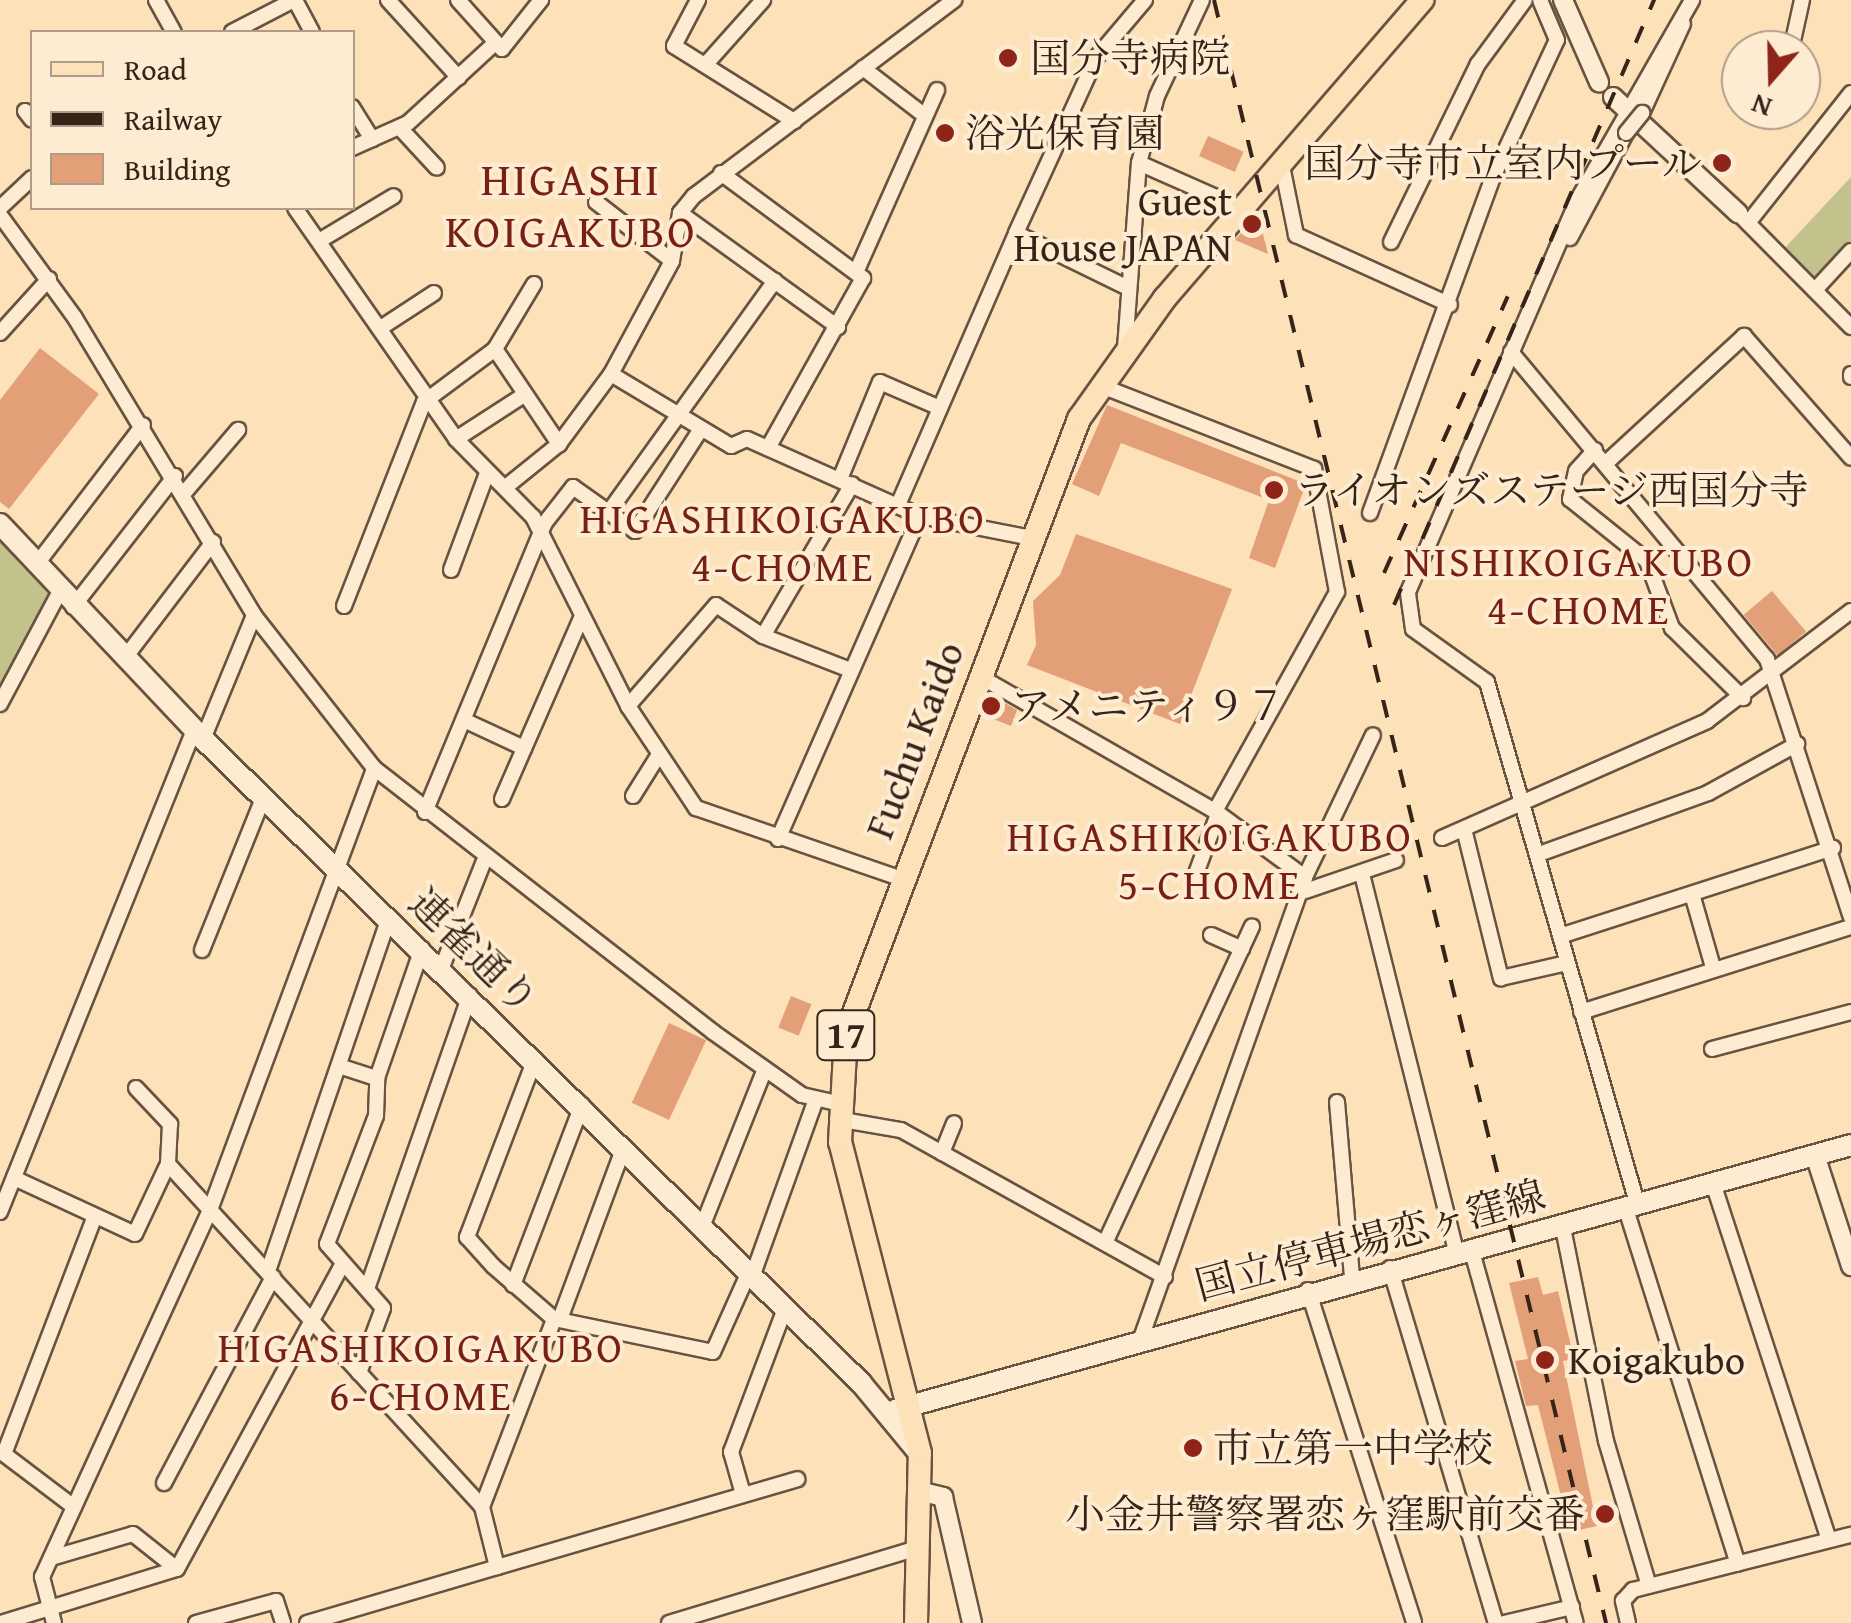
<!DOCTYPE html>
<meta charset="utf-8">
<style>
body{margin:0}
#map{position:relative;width:1851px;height:1623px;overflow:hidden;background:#fce1b9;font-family:"Gentium Book Plus","Noto Serif JP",serif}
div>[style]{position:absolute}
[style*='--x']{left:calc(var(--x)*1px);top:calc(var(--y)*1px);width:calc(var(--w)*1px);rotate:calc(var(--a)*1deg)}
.green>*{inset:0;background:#c3c28c}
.building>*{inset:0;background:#e39f78;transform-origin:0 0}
.roads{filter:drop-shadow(2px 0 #685341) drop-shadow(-2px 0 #685341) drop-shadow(0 2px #685341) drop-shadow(0 -2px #685341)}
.minor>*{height:14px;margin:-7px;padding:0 7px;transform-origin:7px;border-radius:7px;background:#fdecd2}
.tertiary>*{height:18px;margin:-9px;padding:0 9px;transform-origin:9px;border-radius:9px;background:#fdecd2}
.secondary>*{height:20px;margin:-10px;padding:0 10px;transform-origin:10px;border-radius:10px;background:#fdecd2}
.primary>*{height:22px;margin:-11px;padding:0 11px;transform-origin:11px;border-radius:11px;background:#fce1b9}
.rail>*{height:4px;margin-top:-2px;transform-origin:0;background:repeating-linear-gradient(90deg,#372419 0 18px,transparent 0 36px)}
.bridges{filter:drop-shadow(2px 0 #685341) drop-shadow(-2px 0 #685341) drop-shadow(0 2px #685341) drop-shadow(0 -2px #685341)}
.minor-bridge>*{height:14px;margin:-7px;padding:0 7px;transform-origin:7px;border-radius:7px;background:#fdecd2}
.dots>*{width:28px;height:28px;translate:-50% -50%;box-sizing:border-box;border:5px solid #fdecd2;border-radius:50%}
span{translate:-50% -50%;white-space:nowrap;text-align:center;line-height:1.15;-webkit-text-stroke:8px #fdecd2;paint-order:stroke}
.shield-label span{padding:2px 8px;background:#fdecd2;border:2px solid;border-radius:8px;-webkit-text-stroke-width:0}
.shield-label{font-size:38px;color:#372419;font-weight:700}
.poi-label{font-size:40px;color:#372419}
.left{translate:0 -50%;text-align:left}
.right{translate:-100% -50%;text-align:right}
.street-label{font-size:40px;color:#372419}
.neighbourhood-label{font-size:42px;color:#7a1f14;letter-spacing:2.5px}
.quarter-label{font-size:45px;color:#7a1f14;letter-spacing:2.5px}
.legend{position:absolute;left:30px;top:30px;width:325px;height:180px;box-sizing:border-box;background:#fdecd2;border:2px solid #ae9c88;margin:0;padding:12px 18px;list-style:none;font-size:30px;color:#372419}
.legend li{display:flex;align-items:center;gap:20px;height:50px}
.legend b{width:50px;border:2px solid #ae9c88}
.north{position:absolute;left:1721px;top:30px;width:100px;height:100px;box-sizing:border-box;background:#fdecd2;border:2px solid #ae9c88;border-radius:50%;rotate:200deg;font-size:28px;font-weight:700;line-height:40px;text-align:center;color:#372419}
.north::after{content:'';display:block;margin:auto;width:35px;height:45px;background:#8f2418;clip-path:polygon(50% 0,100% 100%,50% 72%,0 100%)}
</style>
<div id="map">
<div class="green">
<i style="clip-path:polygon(1851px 177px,1851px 245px,1819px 280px,1810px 278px,1782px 251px)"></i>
<i style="clip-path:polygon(0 534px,50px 596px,0 689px)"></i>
</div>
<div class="building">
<i style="left:1208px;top:136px;width:39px;height:22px;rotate:24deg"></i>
<i style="clip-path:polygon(1258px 214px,1268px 254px,1235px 240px)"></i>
<i style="clip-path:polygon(40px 348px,99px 394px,9px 509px,0 502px,0 400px)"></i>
<i style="clip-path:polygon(1107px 405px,1306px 484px,1275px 568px,1249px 558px,1269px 500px,1121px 443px,1099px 496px,1072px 484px)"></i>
<i style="clip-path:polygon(1076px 534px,1232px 589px,1180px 724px,1027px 665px,1036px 645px,1033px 601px,1060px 575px)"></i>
<i style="left:1772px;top:591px;width:53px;height:37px;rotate:50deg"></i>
<i style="clip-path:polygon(991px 695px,1017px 710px,1011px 726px,983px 715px)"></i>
<i style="left:791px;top:996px;width:22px;height:34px;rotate:22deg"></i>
<i style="left:669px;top:1023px;width:41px;height:88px;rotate:25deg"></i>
<i style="clip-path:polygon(1538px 1277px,1543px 1295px,1558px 1291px,1574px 1359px,1563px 1361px,1597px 1526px,1570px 1532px,1538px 1405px,1526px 1406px,1515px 1361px,1528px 1359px,1509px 1283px)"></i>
</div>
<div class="roads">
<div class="minor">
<i style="--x:156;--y:0;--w:37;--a:61"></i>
<i style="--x:295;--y:0;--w:36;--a:62"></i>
<i style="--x:388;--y:0;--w:105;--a:47.7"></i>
<i style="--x:458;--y:0;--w:66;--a:48.1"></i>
<i style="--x:502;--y:49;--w:63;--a:-51.5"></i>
<i style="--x:698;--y:0;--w:52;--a:117.6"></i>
<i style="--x:674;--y:46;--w:142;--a:32"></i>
<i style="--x:232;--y:32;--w:70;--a:-27.3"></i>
<i style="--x:1791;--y:50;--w:51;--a:-77.6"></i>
<i style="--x:706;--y:64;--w:86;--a:-48.3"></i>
<i style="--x:863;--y:68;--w:78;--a:37.7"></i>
<i style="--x:352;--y:107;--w:38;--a:58"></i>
<i style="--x:25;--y:111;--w:11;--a:52"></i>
<i style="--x:1642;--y:113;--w:98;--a:-65.3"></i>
<i style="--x:400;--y:128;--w:54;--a:47.2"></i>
<i style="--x:352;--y:148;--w:61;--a:-24.1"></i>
<i style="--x:408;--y:123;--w:117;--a:-42.6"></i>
<i style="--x:1281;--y:161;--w:76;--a:78.5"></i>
<i style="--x:1296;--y:235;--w:169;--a:24.4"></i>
<i style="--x:1139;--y:163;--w:111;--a:23.8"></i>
<i style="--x:721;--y:173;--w:177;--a:36.5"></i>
<i style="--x:863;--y:278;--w:195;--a:119.2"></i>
<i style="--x:596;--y:202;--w:96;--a:37.8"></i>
<i style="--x:0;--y:208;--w:44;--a:-43.2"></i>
<i style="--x:295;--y:208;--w:282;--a:55.1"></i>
<i style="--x:456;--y:439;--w:110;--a:45.4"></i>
<i style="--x:533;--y:517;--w:212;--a:63.3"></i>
<i style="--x:628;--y:706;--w:123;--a:56.3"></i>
<i style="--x:696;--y:808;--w:218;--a:19"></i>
<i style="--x:680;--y:213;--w:195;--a:35.8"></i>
<i style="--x:0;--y:215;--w:127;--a:53.9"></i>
<i style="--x:75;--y:318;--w:347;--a:58.9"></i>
<i style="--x:254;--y:615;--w:194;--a:51.9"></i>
<i style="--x:374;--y:768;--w:430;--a:37.9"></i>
<i style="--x:713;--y:1032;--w:109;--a:35.3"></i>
<i style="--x:802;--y:1095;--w:35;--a:13"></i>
<i style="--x:1742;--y:217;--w:155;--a:45.3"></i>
<i style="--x:1748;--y:223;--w:166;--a:-51.6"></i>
<i style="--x:1570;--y:238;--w:119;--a:-61.9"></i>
<i style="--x:319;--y:241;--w:87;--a:-31"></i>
<i style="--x:1391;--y:242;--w:198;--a:-64"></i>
<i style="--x:1478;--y:64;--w:79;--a:-53.7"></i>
<i style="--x:857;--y:270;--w:197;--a:-66"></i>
<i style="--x:534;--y:284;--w:76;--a:121"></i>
<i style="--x:495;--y:349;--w:115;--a:56"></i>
<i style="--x:1124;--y:286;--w:120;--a:-153.9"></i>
<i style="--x:1016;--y:233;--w:192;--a:-65.4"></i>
<i style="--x:1096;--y:58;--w:76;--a:-49.8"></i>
<i style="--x:1815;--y:290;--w:53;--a:-47.3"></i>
<i style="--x:382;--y:327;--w:62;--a:-33.2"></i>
<i style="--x:0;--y:333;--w:73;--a:-47.8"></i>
<i style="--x:1125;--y:348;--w:186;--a:-85.7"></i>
<i style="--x:1139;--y:163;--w:69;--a:-75"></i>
<i style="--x:1157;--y:96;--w:106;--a:-64.9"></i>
<i style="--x:1511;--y:352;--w:400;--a:50.2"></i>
<i style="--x:1767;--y:659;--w:271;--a:72"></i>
<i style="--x:611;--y:374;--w:140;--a:31"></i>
<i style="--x:731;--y:446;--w:17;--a:-24"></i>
<i style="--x:747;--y:439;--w:189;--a:24"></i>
<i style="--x:920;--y:516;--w:113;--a:11.2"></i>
<i style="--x:1851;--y:374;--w:3;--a:90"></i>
<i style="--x:1099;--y:385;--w:231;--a:21.3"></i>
<i style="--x:1314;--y:469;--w:125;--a:79.4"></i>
<i style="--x:1337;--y:592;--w:251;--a:119.1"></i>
<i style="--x:456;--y:439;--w:77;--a:-32.9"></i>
<i style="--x:1595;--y:450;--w:28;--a:132"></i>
<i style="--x:1576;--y:471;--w:29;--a:102"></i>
<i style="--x:1570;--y:499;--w:99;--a:38.8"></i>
<i style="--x:1647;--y:561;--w:72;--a:69.5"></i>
<i style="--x:1672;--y:628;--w:100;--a:44.6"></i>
<i style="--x:1606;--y:463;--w:188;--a:-42.6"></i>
<i style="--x:1744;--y:336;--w:162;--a:48.7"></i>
<i style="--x:840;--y:479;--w:105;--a:-67.6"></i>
<i style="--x:880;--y:382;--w:65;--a:23.4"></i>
<i style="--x:507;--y:486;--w:67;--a:-38.9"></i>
<i style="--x:559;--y:444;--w:87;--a:-53.4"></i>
<i style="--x:611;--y:374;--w:128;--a:-61.6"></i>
<i style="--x:672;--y:261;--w:49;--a:-80.5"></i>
<i style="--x:680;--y:213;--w:22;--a:-51"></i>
<i style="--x:694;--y:196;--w:326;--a:-37"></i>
<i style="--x:185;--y:492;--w:82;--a:-49.5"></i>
<i style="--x:898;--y:505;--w:296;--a:-66.5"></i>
<i style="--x:608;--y:513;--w:286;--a:-54.3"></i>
<i style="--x:1370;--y:513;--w:358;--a:-69.9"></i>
<i style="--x:1493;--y:177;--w:151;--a:-65"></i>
<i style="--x:1557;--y:40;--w:43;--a:-113"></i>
<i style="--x:36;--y:565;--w:176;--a:-52.6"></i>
<i style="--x:451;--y:570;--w:103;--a:-69.6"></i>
<i style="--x:344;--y:606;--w:219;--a:-68.6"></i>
<i style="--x:424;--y:402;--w:89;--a:-36.7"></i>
<i style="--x:73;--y:607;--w:166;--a:-52.1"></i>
<i style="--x:763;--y:636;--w:176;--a:-59.6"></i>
<i style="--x:124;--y:659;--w:147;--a:-52.7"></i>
<i style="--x:979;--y:676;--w:272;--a:29.8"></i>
<i style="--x:1215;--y:811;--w:112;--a:36.3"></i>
<i style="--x:0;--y:704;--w:126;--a:-62"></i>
<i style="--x:628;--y:706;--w:134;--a:-48.9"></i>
<i style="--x:716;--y:605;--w:56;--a:33.4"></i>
<i style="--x:763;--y:636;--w:93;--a:21.3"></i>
<i style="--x:468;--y:722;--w:62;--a:24.9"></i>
<i style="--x:203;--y:739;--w:134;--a:-67.6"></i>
<i style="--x:633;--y:796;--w:47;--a:-58"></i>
<i style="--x:502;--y:799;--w:200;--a:-66.4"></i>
<i style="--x:425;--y:812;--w:312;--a:-67.5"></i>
<i style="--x:544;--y:524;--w:47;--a:-51.9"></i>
<i style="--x:573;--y:487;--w:76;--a:35.4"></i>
<i style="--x:635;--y:531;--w:121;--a:-57.1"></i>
<i style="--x:1464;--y:829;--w:154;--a:76.1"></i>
<i style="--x:1501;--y:978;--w:68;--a:-12.8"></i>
<i style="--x:1442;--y:838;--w:290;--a:-23.8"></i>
<i style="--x:1707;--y:721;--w:181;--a:-37.4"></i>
<i style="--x:778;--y:839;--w:353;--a:-66.3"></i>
<i style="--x:1539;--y:854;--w:180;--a:-19.8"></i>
<i style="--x:1708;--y:793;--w:102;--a:-28.8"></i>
<i style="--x:1362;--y:874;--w:390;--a:76"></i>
<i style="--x:1194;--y:879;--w:69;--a:-69.7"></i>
<i style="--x:1305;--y:891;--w:96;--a:-18.8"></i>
<i style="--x:1692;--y:894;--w:76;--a:74"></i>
<i style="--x:1211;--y:935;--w:34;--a:24"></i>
<i style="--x:1560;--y:936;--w:287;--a:-17.9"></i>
<i style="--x:202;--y:950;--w:164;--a:-68.1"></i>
<i style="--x:442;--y:967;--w:114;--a:-68.4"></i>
<i style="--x:1581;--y:1012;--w:283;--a:-17.5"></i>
<i style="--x:1712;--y:1049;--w:144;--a:-14.9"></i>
<i style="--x:535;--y:1059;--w:191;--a:110.9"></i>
<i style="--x:467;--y:1237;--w:39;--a:48"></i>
<i style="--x:493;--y:1266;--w:81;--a:41"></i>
<i style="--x:554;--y:1319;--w:162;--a:11.7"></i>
<i style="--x:713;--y:1352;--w:85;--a:-65.8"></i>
<i style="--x:339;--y:1066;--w:40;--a:18"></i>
<i style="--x:136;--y:1088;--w:50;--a:46.6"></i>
<i style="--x:170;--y:1124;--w:40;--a:92.9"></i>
<i style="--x:168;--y:1164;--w:465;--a:47.5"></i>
<i style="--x:1337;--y:1102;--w:177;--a:85.1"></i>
<i style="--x:837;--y:1119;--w:65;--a:9.8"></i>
<i style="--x:901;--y:1130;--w:302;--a:29.1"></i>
<i style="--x:942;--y:1153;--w:32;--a:-68"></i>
<i style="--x:14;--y:1178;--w:133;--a:24.8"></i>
<i style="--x:135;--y:1234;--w:77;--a:-64.8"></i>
<i style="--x:1713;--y:1183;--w:375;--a:72"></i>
<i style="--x:1637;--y:1203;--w:542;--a:-106.06"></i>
<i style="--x:1487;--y:682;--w:91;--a:-144.4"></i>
<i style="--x:1413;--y:629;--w:37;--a:-98"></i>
<i style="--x:1408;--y:592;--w:426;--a:-66.6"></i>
<i style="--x:1577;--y:201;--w:232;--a:-60.2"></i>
<i style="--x:1625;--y:1206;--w:375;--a:72.5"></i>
<i style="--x:0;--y:1212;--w:520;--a:-68.08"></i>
<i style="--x:1562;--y:1223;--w:222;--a:78.6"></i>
<i style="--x:1606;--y:1441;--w:151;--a:73.5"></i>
<i style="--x:702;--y:1227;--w:170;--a:-68.3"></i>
<i style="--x:1105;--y:1243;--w:349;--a:-65.1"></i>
<i style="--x:1471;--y:1248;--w:389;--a:74.4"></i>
<i style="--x:1390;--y:1268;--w:370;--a:73.4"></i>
<i style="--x:268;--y:1271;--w:373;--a:-71.1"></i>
<i style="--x:752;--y:1277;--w:186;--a:-70.2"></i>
<i style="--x:513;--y:1285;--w:193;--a:-69"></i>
<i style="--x:368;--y:1286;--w:308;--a:-70.7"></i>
<i style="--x:1308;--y:1290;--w:349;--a:72.3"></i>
<i style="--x:560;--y:1319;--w:184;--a:-69.6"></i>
<i style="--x:1140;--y:1341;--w:492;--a:-70.4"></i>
<i style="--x:1305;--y:877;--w:157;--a:-64.4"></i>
<i style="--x:359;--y:1373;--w:69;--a:-69.7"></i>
<i style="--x:383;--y:1308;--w:85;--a:-131.2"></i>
<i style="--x:327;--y:1244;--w:137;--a:-69.1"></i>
<i style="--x:376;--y:1116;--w:38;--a:-88"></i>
<i style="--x:377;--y:1078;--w:137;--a:-70.8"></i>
<i style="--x:164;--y:1483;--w:233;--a:-62.1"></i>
<i style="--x:743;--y:1494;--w:44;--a:-105.9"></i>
<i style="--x:731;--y:1452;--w:154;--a:-69.4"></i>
<i style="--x:74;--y:1507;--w:88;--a:-142.9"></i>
<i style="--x:4;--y:1454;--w:253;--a:-69.1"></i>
<i style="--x:51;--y:1558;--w:85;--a:-16.3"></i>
<i style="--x:133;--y:1534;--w:56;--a:38.5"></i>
<i style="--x:497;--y:1567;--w:313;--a:-16.3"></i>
<i style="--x:1;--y:1623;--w:184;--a:-17.1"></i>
<i style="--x:177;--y:1569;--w:346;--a:-61.5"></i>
<i style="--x:54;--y:1623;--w:48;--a:-104.6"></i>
<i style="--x:42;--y:1577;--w:404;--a:-65.4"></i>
<i style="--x:210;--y:1210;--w:471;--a:-69.6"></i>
<i style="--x:196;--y:1623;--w:83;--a:-15.4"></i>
<i style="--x:276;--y:1601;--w:23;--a:72"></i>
<i style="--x:307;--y:1623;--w:198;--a:-16.4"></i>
<i style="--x:497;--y:1567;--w:62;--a:-104"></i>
<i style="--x:482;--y:1507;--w:201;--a:-69"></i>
<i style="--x:669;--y:1623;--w:262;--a:-16.8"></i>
<i style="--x:1504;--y:1623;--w:70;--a:-13.2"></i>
<i style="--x:1628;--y:1623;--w:23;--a:-103"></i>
<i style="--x:1623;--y:1601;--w:15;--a:-48"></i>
<i style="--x:1633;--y:1590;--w:225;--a:-14.2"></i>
</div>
<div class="tertiary">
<i style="--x:1563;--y:0;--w:90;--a:66.3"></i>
<i style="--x:1613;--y:97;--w:171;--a:42.9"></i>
<i style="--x:1815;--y:1155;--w:117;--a:72"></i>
<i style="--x:923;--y:1492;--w:21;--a:14"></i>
<i style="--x:943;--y:1497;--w:129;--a:77"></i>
</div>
<div class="secondary">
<i style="--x:0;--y:524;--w:296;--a:46.6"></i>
<i style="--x:203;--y:739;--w:921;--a:44.38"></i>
<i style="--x:861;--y:1383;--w:91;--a:50.4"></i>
<i style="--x:895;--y:1410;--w:992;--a:-15.49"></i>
</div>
<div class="primary">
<i style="--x:916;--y:1623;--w:170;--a:-88.7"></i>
<i style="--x:920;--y:1453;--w:321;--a:-104.4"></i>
<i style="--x:840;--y:1142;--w:108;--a:-86.8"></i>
<i style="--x:846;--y:1034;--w:658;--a:-69.25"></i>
<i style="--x:1079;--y:419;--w:148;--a:-54.6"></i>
<i style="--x:1165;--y:298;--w:394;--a:-49.2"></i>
</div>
</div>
<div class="rail">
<i style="--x:1214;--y:0;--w:1670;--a:76.42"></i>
<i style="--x:1384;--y:573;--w:303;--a:-65.9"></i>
<i style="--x:1394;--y:605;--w:659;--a:-66.74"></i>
</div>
<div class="bridges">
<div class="minor-bridge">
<i style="--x:1626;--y:133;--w:26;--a:-51"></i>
</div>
</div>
<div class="dots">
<i style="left:1008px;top:58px;background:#8f2418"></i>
<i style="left:945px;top:133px;background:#8f2418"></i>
<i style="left:1722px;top:163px;background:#8f2418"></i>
<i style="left:1252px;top:224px;background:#8f2418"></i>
<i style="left:1274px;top:490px;background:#8f2418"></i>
<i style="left:991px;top:706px;background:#8f2418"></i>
<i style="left:1545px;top:1360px;background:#8f2418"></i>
<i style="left:1193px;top:1448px;background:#8f2418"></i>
<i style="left:1605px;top:1514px;background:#8f2418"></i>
</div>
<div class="shield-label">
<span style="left:846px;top:1035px">17</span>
</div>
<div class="poi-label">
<span class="left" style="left:1030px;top:58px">国分寺病院</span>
<span class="left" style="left:965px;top:133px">浴光保育園</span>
<span class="right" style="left:1702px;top:163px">国分寺市立室内プール</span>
<span class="right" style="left:1232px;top:224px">Guest<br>House JAPAN</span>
<span class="left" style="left:1294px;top:490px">ライオンズステージ西国分寺</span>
<span class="left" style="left:1011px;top:706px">アメニティ９７</span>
<span class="left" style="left:1568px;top:1360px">Koigakubo</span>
<span class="left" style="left:1213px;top:1448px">市立第一中学校</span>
<span class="right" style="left:1585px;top:1514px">小金井警察署恋ヶ窪駅前交番</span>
</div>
<div class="street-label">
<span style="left:914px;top:740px;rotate:-69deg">Fuchu Kaido</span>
<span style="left:474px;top:951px;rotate:44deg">連雀通り</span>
<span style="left:1370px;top:1240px;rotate:-15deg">国立停車場恋ヶ窪線</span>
</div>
<div class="neighbourhood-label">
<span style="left:783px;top:542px">HIGASHIKOIGAKUBO<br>4-CHOME</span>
<span style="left:1579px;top:585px">NISHIKOIGAKUBO<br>4-CHOME</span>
<span style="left:1210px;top:860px">HIGASHIKOIGAKUBO<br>5-CHOME</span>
<span style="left:421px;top:1371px">HIGASHIKOIGAKUBO<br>6-CHOME</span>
</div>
<div class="quarter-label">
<span style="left:571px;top:205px">HIGASHI<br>KOIGAKUBO</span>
</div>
<ul class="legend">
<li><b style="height:12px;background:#fce1b9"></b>Road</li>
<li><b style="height:12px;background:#372419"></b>Railway</li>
<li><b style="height:28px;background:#e39f78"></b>Building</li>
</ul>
<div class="north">N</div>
</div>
